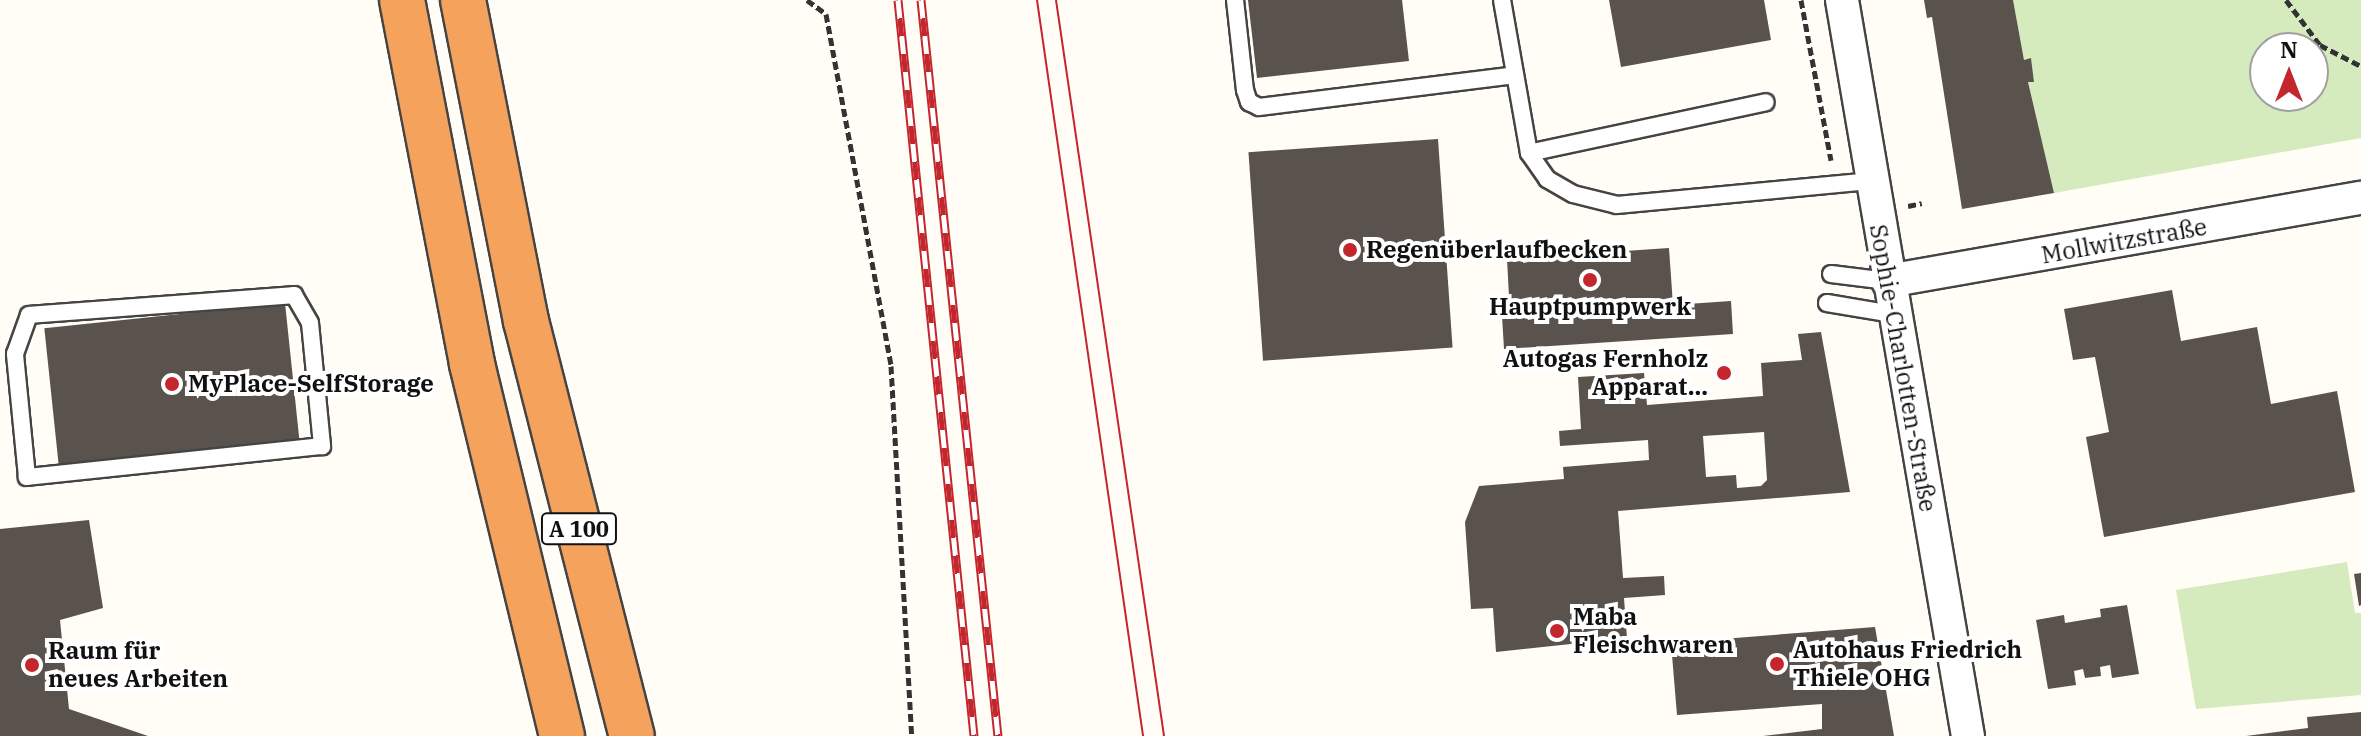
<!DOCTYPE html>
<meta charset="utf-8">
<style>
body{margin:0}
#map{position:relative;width:2361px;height:736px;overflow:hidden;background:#fffdf5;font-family:"IBM Plex Serif",serif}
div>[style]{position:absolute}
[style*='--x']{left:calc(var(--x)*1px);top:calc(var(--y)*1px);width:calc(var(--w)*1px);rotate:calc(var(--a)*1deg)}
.green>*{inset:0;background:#d5ebbd}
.building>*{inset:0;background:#5a524d;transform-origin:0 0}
.path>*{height:5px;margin-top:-2.5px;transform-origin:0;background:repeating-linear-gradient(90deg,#333 0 8px,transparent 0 12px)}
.roads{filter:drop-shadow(2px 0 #444) drop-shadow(-2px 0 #444) drop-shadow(0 2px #444) drop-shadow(0 -2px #444)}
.service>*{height:16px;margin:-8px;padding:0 8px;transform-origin:8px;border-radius:8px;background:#fff}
.minor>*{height:32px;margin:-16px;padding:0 16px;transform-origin:16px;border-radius:16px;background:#fff}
.motorway>*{height:44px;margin:-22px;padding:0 22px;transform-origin:22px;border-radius:22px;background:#f5a25d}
.tram>*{height:2px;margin:-1px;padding:0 1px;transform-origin:1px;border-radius:1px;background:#c4262e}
.rail>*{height:9px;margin-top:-4.5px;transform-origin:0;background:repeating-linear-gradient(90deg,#fff 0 18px,#c4262e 0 36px);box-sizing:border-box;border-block:2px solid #c4262e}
.dots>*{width:22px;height:22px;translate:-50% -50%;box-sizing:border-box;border:4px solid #fff;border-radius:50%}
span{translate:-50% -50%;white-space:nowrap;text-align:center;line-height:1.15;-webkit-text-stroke:8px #fff;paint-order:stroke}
.shield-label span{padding:2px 6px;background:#fff;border:2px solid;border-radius:6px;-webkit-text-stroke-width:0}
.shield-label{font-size:22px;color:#111;font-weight:700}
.street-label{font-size:24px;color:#111}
.poi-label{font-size:24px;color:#111;font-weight:700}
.left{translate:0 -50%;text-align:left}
.right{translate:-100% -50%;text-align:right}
.north{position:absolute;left:2249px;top:32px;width:80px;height:80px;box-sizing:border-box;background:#fff;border:2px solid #a0a0a0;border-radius:50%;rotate:0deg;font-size:22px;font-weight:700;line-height:32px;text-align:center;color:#111}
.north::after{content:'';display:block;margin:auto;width:28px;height:36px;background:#c4262e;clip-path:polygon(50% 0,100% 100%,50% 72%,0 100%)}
</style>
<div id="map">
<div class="green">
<i style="clip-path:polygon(evenodd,2013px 0,2361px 0,2361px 138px,2054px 193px,2028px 82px,2034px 81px,2031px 59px,2024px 60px,2013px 0,2265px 48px,2313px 48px,2313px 96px,2265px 96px,2265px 48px)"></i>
<i style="clip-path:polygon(2347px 562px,2355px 613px,2361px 613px,2361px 695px,2196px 709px,2176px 590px)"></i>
</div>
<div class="building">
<i style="clip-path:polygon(1248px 0,1402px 0,1409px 61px,1257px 78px)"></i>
<i style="clip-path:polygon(1609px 0,1764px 0,1771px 40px,1621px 67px)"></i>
<i style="clip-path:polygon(1924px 0,2013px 0,2024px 60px,2031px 58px,2034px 82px,2028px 82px,2054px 193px,1962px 209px,1932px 17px,1927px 18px)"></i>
<i style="left:1438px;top:139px;width:209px;height:190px;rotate:86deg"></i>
<i style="clip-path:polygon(1669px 248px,1673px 305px,1731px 301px,1733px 334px,1504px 349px,1502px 316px,1510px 316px,1507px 259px)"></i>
<i style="clip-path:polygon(2172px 290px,2181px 341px,2257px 327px,2271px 404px,2337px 391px,2355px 492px,2104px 537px,2086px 437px,2109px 432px,2095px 357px,2073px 360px,2064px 309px)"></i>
<i style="left:285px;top:303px;width:139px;height:242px;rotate:84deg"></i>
<i style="clip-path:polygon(evenodd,1821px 332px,1850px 492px,1618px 511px,1623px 578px,1664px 576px,1665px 595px,1624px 598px,1627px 638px,1496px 652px,1493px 608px,1471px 609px,1465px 522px,1479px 486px,1564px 479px,1563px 467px,1649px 460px,1648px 440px,1560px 446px,1559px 431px,1581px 429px,1578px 377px,1644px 373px,1647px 405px,1763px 396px,1761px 363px,1802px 360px,1798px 334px,1821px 332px,1764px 432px,1767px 480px,1761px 486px,1737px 488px,1736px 475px,1706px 477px,1703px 436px,1764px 432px)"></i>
<i style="clip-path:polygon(89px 520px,103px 608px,60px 620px,69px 709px,148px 736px,0 736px,0 529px)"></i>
<i style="clip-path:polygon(2361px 573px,2361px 605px,2359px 606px,2354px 574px)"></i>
<i style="clip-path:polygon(2127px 605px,2139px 674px,2112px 678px,2110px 665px,2100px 667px,2101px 676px,2085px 678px,2083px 669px,2074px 671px,2076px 685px,2048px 689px,2036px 620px,2064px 615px,2065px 623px,2101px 617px,2100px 609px)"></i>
<i style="clip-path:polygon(1875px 627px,1894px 736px,1763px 736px,1822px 729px,1822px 704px,1677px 715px,1671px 643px)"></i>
<i style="clip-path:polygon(2361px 712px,2361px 736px,2246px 736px,2308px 728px,2307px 717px)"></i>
</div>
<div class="path">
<i style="--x:807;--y:0;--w:24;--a:36"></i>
<i style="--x:826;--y:14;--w:358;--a:79.5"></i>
<i style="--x:891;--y:366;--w:371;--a:86.8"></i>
<i style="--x:1801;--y:0;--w:163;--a:79.4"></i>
<i style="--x:2286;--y:0;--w:56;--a:52.9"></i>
<i style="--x:2320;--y:45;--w:46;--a:27.1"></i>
<i style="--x:1908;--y:206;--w:14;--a:-12"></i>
</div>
<div class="roads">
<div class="service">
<i style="--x:1235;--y:0;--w:91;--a:83.7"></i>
<i style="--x:1245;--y:90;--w:13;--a:72"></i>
<i style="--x:1249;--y:102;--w:11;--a:27"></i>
<i style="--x:1259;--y:107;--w:258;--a:-7.1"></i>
<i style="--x:1502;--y:0;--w:155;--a:80"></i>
<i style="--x:1529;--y:153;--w:32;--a:55"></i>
<i style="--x:1547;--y:179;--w:30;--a:30"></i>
<i style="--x:1573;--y:194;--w:45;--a:14"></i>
<i style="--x:1617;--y:205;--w:256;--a:-5.4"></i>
<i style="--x:1529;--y:153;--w:242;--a:-12.1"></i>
<i style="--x:1831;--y:274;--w:57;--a:7"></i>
<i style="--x:294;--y:295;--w:32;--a:60"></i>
<i style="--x:310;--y:323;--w:124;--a:84.4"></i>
<i style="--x:322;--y:446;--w:297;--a:174"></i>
<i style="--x:27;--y:477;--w:124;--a:-95.6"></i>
<i style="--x:15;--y:354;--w:41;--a:-70.3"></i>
<i style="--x:29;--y:315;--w:266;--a:-4.3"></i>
<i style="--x:1827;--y:303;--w:67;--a:9.5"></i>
</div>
<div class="minor">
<i style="--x:1842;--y:0;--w:747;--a:80.29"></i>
<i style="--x:1888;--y:281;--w:480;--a:-10"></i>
</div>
<div class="motorway">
<i style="--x:402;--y:0;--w:371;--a:79.1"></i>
<i style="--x:472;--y:364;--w:383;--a:76.4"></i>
<i style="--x:463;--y:0;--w:327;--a:78.9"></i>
<i style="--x:526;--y:321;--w:428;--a:75.7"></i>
</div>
</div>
<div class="tram">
<i style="--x:1037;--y:0;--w:744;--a:81.8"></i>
<i style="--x:1056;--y:0;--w:744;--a:81.65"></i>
</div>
<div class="rail">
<i style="--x:898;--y:0;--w:740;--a:84.1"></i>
<i style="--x:921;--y:0;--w:740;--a:84.03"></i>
</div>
<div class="dots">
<i style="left:1350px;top:250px;background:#c4262e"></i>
<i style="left:1590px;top:280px;background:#c4262e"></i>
<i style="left:1724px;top:373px;background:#c4262e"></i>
<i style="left:172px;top:384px;background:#c4262e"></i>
<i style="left:1557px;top:631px;background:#c4262e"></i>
<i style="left:1777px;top:664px;background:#c4262e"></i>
<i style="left:32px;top:665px;background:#c4262e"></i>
</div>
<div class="shield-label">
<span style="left:579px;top:529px">A 100</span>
</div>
<div class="street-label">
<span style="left:2124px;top:241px;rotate:-10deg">Mollwitzstraße</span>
<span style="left:1903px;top:368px;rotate:80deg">Sophie-Charlotten-Straße</span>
</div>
<div class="poi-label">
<span class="left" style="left:1366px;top:250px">Regenüberlaufbecken</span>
<span style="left:1590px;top:307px">Hauptpumpwerk</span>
<span class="right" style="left:1708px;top:373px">Autogas Fernholz<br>Apparat...</span>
<span class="left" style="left:188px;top:384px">MyPlace-SelfStorage</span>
<span class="left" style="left:1573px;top:631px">Maba<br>Fleischwaren</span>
<span class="left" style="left:1793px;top:664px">Autohaus Friedrich<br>Thiele OHG</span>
<span class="left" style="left:48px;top:665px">Raum für<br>neues Arbeiten</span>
</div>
<div class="north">N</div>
</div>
